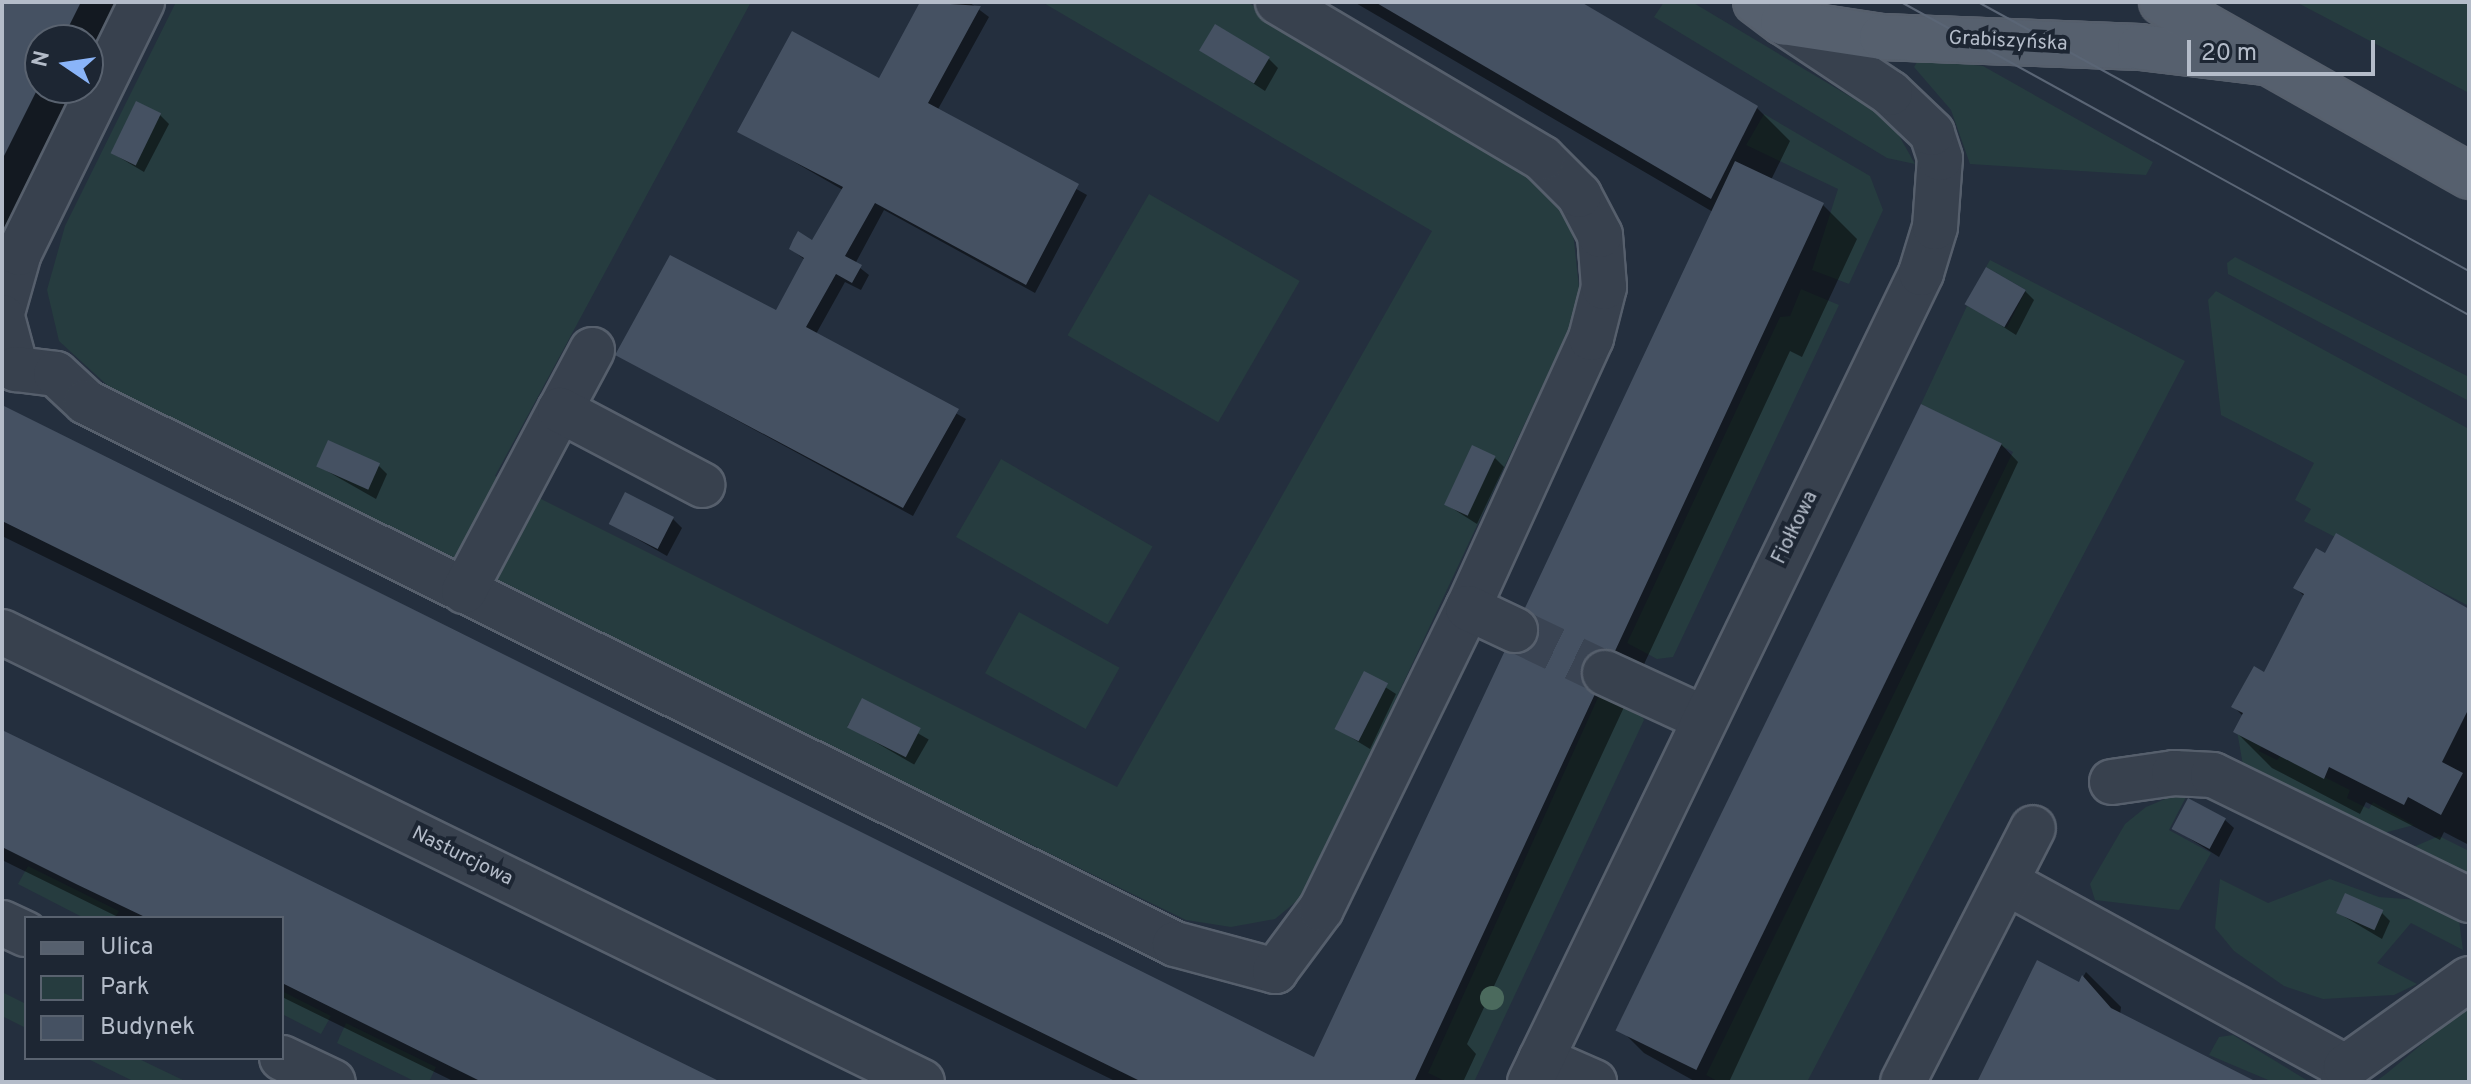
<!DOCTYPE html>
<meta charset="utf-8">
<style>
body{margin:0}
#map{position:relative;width:2471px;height:1084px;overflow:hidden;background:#242f3e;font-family:Overpass,sans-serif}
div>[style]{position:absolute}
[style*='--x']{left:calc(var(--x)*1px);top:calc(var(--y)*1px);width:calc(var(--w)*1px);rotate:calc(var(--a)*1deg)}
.green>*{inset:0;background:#263c3f;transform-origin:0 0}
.shadow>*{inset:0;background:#0007;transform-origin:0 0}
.building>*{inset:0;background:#455162;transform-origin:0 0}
.minor-tunnel>*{height:44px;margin-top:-22px;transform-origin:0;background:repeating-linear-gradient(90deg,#3a4453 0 44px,transparent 0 66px)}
.roads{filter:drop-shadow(2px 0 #565f6c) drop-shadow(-2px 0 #565f6c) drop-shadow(0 2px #565f6c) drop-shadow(0 -2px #565f6c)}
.minor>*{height:44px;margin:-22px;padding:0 22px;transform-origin:22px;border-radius:22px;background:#38414e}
.major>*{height:44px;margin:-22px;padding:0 22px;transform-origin:22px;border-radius:22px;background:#56606e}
.tram>*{height:2px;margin:-1px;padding:0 1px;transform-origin:1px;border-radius:1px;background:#5a6575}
.trees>*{width:24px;height:24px;margin:-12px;border-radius:50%;background:#4b6a5d}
span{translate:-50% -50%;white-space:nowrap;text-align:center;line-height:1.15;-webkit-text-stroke:8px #1d2633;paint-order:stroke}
.street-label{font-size:20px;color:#b4bcc9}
.frame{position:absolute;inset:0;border:4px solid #b4bcc9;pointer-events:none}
.legend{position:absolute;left:24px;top:916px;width:260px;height:144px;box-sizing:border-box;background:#1d2633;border:2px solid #59626f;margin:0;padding:10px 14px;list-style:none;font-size:24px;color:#b4bcc9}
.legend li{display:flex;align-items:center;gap:16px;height:40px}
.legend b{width:40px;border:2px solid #59626f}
.north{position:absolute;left:24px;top:24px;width:80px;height:80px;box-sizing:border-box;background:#1d2633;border:2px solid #59626f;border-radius:50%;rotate:283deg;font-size:22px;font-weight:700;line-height:32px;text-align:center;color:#b4bcc9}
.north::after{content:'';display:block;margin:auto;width:28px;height:36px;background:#8ab4f8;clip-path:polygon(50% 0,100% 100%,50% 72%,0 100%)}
.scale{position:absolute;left:2187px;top:40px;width:188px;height:36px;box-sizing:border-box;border:4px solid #b4bcc9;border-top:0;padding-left:10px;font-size:24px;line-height:28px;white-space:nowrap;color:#b4bcc9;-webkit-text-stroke:6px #1d2633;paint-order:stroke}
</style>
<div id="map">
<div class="green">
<i style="clip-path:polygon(176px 2px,751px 2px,495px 476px,1117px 787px,1432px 231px,1042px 2px,1247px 2px,1540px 175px,1568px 216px,1574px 241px,1579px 288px,1569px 329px,1304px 895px,1275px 919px,1231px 927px,1186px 920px,131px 407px,59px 341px,47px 290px,65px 226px)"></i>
<i style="clip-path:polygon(1664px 2px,1692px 2px,1876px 112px,1897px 132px,1915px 164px,1887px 158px,1654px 17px)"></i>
<i style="clip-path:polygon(2296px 2px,2469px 2px,2469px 93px)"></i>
<i style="clip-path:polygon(1919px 59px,1983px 66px,2153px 162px,2146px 175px,1970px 164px,1951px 110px,1914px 67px)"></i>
<i style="clip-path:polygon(1764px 114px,1870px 176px,1883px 210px,1849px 284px,1812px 270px,1838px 189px,1746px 145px)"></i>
<i style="left:1149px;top:194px;width:174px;height:163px;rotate:30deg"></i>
<i style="clip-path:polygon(2235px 257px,2469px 377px,2469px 401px,2228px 274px,2227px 263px)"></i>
<i style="clip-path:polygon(1990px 260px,2185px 361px,1807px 1082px,1719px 1082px,1706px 1075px,2013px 452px,1921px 404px,1967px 306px,2007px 327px,2026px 290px,1986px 267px)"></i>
<i style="clip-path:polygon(1801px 289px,1839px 305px,1673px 657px,1657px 659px,1627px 643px,1780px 317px,1790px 316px)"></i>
<i style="clip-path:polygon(2216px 291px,2469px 429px,2469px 606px,2304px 521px,2311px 509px,2295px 500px,2314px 463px,2221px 415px,2208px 300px)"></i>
<i style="left:1001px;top:459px;width:175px;height:90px;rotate:30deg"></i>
<i style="left:1019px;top:612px;width:115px;height:70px;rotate:29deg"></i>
<i style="clip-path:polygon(1600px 693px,1638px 708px,1644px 720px,1474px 1082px,1447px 1082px,1428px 1073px)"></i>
<i style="clip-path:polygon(2237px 731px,2262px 745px,2259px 751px,2277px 760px,2281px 755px,2350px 790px,2347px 798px,2369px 809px,2373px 802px,2414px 825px,2380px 834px,2243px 765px)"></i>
<i style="clip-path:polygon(2170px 797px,2186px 797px,2169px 830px,2211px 853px,2179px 910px,2095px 900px,2090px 884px,2125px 824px,2146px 807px)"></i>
<i style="clip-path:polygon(2439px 836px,2469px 851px,2469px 880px,2411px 848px)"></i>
<i style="clip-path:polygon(28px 866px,119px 911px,115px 918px,84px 918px,18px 884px)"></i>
<i style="clip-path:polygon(2220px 879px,2268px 903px,2330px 879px,2379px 897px,2419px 900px,2459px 920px,2463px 950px,2411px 923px,2377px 963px,2417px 984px,2394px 995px,2323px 999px,2284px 986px,2234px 951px,2215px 928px)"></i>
<i style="clip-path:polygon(282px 991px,331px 1016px,321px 1034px,282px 1014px)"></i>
<i style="clip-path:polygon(2px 992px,26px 1004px,26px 1028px,2px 1016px)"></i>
<i style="clip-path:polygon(2469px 1005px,2469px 1082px,2375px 1082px,2386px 1074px)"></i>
<i style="clip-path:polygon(346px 1023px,436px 1067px,429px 1082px,416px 1082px,337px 1043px)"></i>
<i style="clip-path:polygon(2233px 1035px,2308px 1081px,2307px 1082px,2273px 1082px,2209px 1055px,2219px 1037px)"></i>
<i style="clip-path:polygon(86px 1058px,137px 1058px,187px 1082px,135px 1082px)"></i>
</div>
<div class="shadow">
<i style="clip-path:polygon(2px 2px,126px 2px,88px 78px,88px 40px,40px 40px,40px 88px,83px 88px,2px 251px)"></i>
<i style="clip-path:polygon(922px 2px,969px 2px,989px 17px,937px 111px,1087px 195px,1035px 293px,884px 210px,855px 264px,869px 275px,861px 290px,845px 282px,816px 334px,966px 419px,913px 516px,617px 355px,777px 313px,805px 260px,791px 249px,813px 243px,843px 190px,740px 131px,880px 81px)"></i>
<i style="clip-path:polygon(1354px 2px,1577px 2px,1756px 107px,1790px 141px,1771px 180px,1823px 205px,1857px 239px,1802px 357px,1790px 351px,1467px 1044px,1476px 1054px,1463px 1082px,1117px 1082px,2px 536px,2px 407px,1315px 1060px,1713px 212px)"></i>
<i style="clip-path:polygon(1202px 50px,1269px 59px,1278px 68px,1265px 91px)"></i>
<i style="clip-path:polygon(160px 115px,169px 124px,144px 172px,112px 153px)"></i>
<i style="clip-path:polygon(2025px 291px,2034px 300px,2016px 335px,1969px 305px)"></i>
<i style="clip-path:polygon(2001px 444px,2018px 462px,1729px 1082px,1696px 1082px,1644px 1053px,1626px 1035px)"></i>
<i style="clip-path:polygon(1495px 458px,1504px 467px,1477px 524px,1447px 505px)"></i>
<i style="clip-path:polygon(378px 465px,387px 474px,376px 499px,318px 466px)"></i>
<i style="clip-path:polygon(673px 519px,682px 528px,667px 556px,611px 524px)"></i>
<i style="clip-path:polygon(2296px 588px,2469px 610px,2469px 845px,2444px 832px,2440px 840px,2366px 802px,2360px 814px,2272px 768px,2236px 732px,2243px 716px,2234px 707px,2265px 675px,2305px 597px)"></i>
<i style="clip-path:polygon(1365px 674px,1396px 694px,1370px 749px,1339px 730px)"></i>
<i style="left:862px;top:701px;width:77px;height:29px;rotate:30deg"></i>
<i style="clip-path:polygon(2px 731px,716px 1082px,455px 1082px,282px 997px,282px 918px,120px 918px,2px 860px)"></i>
<i style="clip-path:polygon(2225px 820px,2234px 828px,2219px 857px,2173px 828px)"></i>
<i style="clip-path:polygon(2381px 912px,2390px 921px,2382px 939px,2338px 913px)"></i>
<i style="clip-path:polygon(2038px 963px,2079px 984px,2086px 972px,2121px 1007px,2120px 1015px,2255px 1082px,1977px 1082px)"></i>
</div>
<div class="building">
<i style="clip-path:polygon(2px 2px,81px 2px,62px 40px,40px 40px,40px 84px,2px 160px)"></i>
<i style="clip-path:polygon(920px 2px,981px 6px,928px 103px,1079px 184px,1026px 285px,875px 203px,845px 256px,862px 265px,852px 283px,836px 274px,806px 327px,959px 409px,903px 508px,615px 355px,670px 255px,776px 310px,804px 258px,789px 249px,793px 240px,798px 231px,812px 240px,843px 187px,737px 132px,792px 31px,879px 78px)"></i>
<i style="clip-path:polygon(1375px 2px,1581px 2px,1758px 106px,1711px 199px)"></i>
<i style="left:1215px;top:24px;width:64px;height:31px;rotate:31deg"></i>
<i style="left:136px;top:101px;width:28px;height:58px;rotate:26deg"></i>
<i style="clip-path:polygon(1735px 161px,1824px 203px,1414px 1082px,1142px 1082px,2px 521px,2px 405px,1314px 1057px)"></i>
<i style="left:1986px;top:267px;width:46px;height:43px;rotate:30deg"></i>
<i style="left:1921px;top:404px;width:90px;height:697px;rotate:26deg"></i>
<i style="left:328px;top:440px;width:57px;height:29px;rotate:24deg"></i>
<i style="left:1472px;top:445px;width:26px;height:66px;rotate:25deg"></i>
<i style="left:625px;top:492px;width:55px;height:36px;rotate:27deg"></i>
<i style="clip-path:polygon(2336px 533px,2469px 609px,2469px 708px,2442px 762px,2463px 773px,2441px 815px,2408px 797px,2404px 805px,2329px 767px,2324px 779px,2233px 732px,2243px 713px,2231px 707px,2254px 666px,2264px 672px,2304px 594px,2293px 588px,2316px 548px,2325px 553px)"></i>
<i style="left:1364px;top:671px;width:27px;height:65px;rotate:27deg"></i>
<i style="left:862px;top:698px;width:66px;height:33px;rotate:27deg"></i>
<i style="clip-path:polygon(2px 730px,124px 789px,721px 1082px,482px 1082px,282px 983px,282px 918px,147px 918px,76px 884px,2px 847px)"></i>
<i style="left:2188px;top:798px;width:43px;height:35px;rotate:28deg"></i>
<i style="left:2345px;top:893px;width:42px;height:22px;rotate:24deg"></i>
<i style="clip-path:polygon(2037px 960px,2079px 982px,2082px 975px,2111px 1008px,2257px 1082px,1977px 1082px)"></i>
</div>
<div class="minor-tunnel">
<i style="--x:1515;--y:630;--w:100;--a:25.5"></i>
</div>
<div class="roads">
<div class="minor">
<i style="--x:2;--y:313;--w:62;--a:-74.2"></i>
<i style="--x:19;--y:253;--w:280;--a:-63.9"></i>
<i style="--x:2;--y:317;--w:54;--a:74.9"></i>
<i style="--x:16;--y:369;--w:40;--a:7.1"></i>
<i style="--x:56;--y:374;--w:41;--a:43"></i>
<i style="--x:86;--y:402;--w:1216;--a:26.46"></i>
<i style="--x:1175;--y:944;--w:104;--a:15.1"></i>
<i style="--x:1275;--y:971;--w:77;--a:-53.4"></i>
<i style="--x:1321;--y:909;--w:335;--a:-64"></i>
<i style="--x:1468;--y:608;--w:297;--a:-65.5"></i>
<i style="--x:1591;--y:338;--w:53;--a:-75.7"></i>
<i style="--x:1604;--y:287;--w:52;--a:-94.4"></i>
<i style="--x:1600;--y:235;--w:45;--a:-117.7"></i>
<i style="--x:1579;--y:195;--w:52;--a:-135"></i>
<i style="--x:1542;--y:158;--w:307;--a:-149.4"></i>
<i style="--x:560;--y:410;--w:68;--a:-61.9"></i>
<i style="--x:464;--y:591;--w:205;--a:-62.1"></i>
<i style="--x:560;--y:410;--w:161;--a:27.8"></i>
<i style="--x:1468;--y:608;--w:52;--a:25.1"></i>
<i style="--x:2;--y:632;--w:1024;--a:26.06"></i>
<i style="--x:1605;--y:673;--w:108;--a:24.7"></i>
<i style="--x:2112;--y:782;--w:63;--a:-8.3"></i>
<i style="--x:2174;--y:773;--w:39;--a:3"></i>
<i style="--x:2213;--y:775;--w:285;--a:26"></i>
<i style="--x:2006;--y:882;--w:387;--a:28.6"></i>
<i style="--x:2;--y:923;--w:26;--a:25"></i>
<i style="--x:282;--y:1058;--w:56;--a:25.2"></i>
<i style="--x:1541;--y:1059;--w:58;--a:23.5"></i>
<i style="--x:1530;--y:1082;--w:899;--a:-64.2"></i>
<i style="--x:1921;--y:273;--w:48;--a:-73.1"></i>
<i style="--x:1935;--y:227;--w:69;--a:-85.9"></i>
<i style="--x:1940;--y:158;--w:26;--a:-108"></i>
<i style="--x:1932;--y:133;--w:58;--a:-136.4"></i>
<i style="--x:1890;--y:93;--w:128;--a:-146.4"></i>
<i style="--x:1903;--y:1082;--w:285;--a:-62.9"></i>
<i style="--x:2343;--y:1082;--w:15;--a:-79"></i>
<i style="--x:2346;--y:1067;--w:151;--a:-35.6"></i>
</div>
<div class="major">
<i style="--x:1756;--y:2;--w:34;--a:37"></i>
<i style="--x:1783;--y:22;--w:100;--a:8.6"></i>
<i style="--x:1882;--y:37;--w:258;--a:2.2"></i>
<i style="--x:2140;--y:47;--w:127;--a:6.8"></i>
<i style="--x:2162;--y:2;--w:353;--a:29.5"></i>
</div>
</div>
<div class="tram">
<i style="--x:1901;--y:2;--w:649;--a:28.86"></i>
<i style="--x:1978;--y:2;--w:560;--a:28.72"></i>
</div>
<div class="trees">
<i style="left:1492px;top:998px"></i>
</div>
<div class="street-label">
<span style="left:2008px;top:42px;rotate:3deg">Grabiszyńska</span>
<span style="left:1796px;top:528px;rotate:-64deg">Fiołkowa</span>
<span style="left:462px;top:857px;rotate:26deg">Nasturcjowa</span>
</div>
<div class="frame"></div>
<ul class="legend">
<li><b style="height:10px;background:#56606e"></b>Ulica</li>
<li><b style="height:22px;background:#263c3f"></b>Park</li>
<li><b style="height:22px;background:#455162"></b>Budynek</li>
</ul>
<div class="north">N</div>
<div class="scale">20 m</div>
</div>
